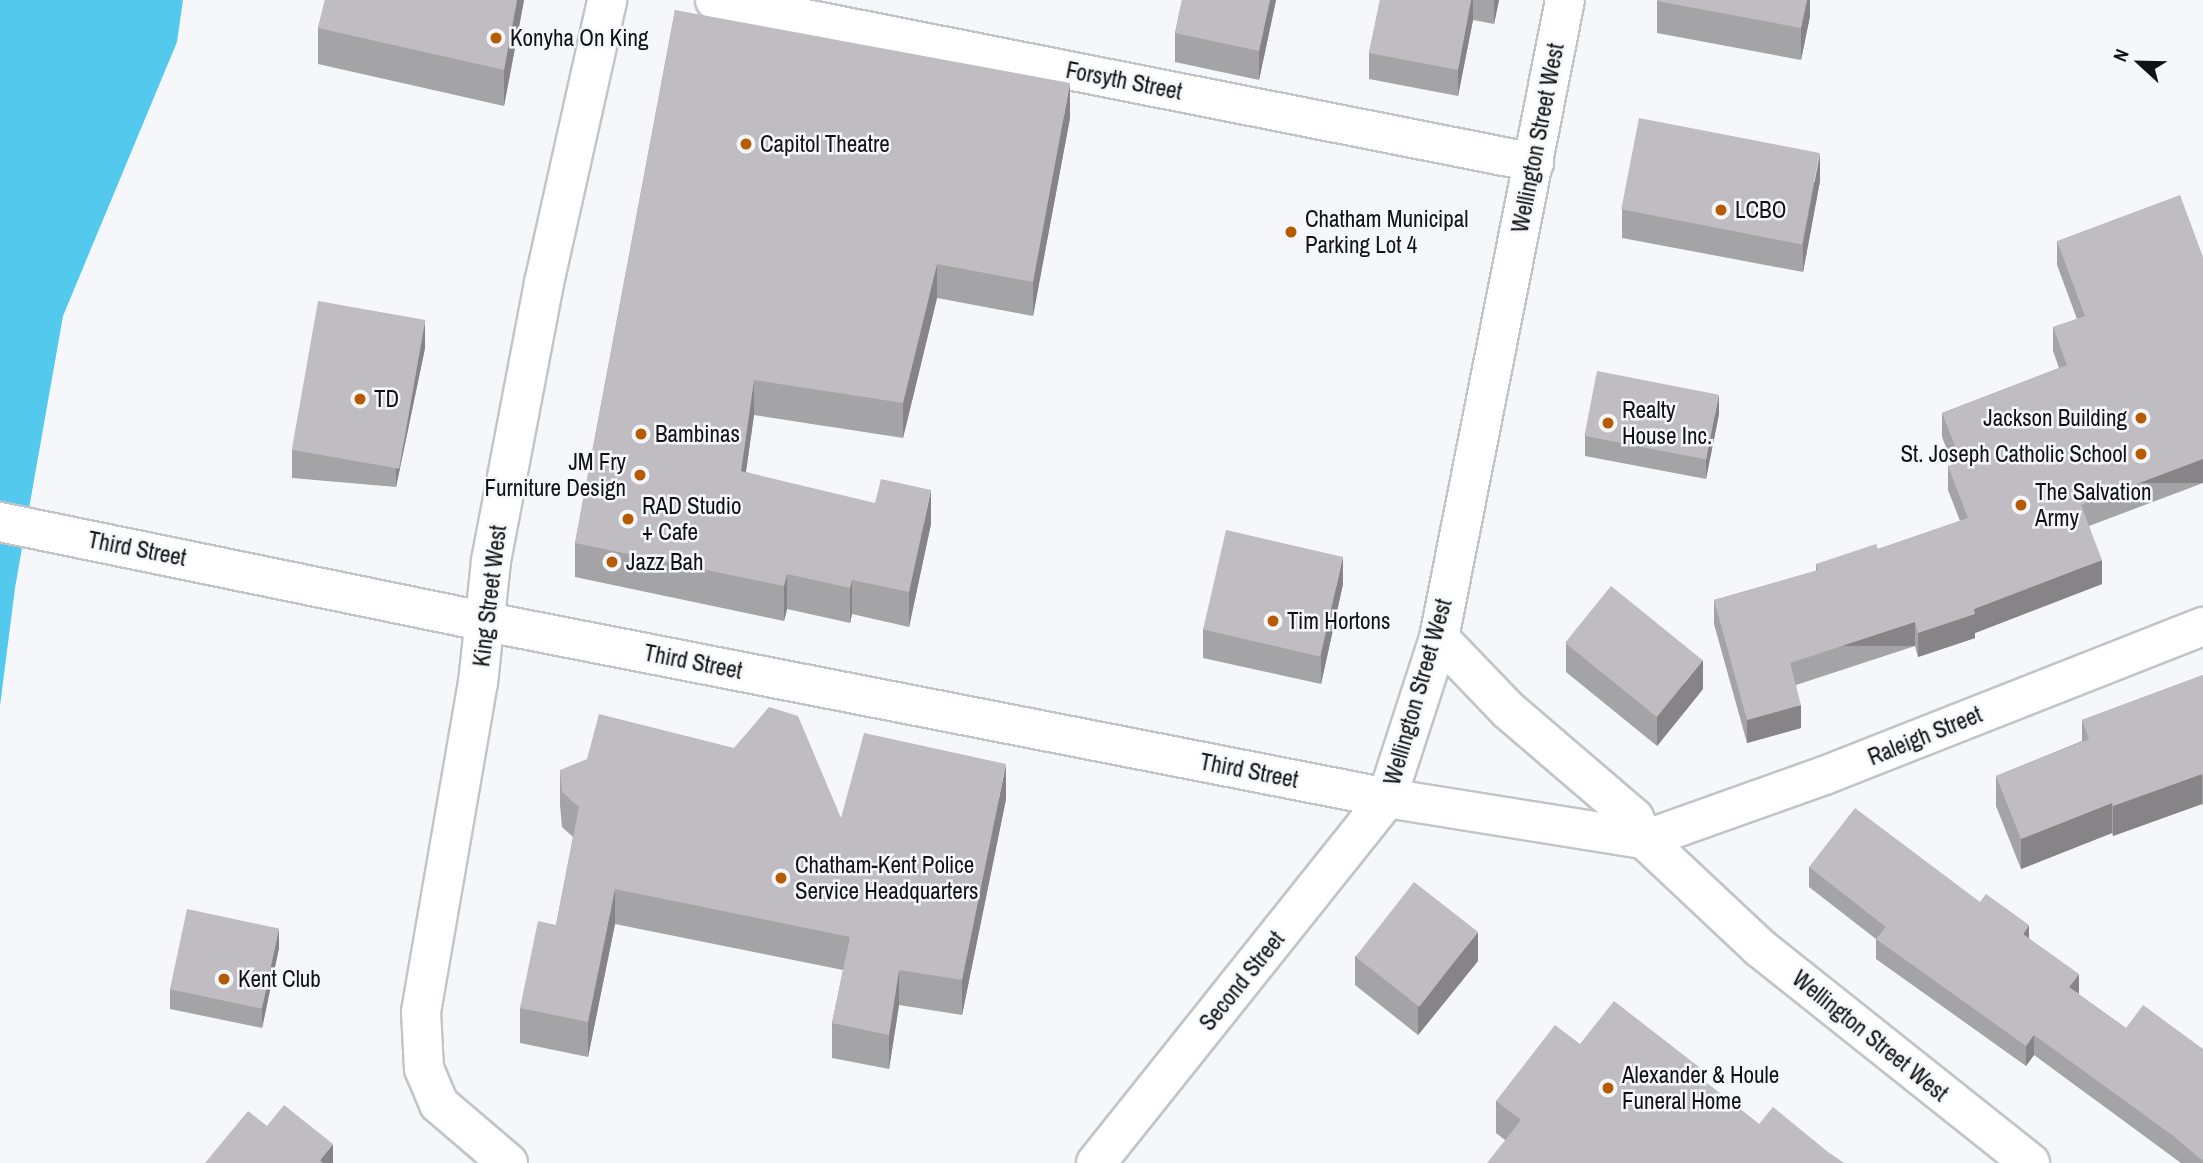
<!DOCTYPE html>
<style>
body{margin:0}
#map{position:relative;width:2203px;height:1163px;overflow:hidden;background:#f6f7fb;font-family:"Archivo Narrow",sans-serif}
div>[style]{position:absolute}
[style*='--x']{left:calc(var(--x)*1px);top:calc(var(--y)*1px);width:calc(var(--w)*1px);rotate:calc(var(--a)*1deg)}
.water>*{inset:0;background:#53caed}
.roads{filter:drop-shadow(2px 0 #c3c4c8) drop-shadow(-2px 0 #c3c4c8) drop-shadow(0 2px #c3c4c8) drop-shadow(0 -2px #c3c4c8)}
.minor>*{height:37px;margin:-18.5px;padding:0 18.5px;transform-origin:18.5px;border-radius:18.5px;background:#fff}
.tertiary>*{height:38px;margin:-19px;padding:0 19px;transform-origin:19px;border-radius:19px;background:#fff}
.wall>*{inset:0;background:#a4a3a6}
.shaded-wall>*{inset:0;background:#868487;transform-origin:0 0}
.building>*{inset:0;background:#bfbdc1;transform-origin:0 0}
.dots>*{width:19px;height:19px;translate:-50% -50%;box-sizing:border-box;border:4px solid #f6f7fb;border-radius:50%}
span{translate:-50% -50%;white-space:nowrap;text-align:center;line-height:1.15;-webkit-text-stroke:5px #f6f7fb;paint-order:stroke}
.poi-label{font-size:23px;color:#121214}
.left{translate:0 -50%;text-align:left}
.right{translate:-100% -50%;text-align:right}
.street-label{font-size:23px;color:#121214}
.north{position:absolute;left:2105px;top:28px;width:70px;height:70px;-webkit-text-stroke:5px #f6f7fb;paint-order:stroke;rotate:292deg;font-size:19px;font-weight:700;line-height:28px;text-align:center;color:#121214}
.north::after{content:'';display:block;margin:auto;width:24px;height:32px;background:#121214;clip-path:polygon(50% 0,100% 100%,50% 72%,0 100%)}
</style>
<div id="map">
<div class="water">
<i style="clip-path:polygon(0 0,183px 0,177px 42px,63px 316px,15px 588px,0 706px)"></i>
</div>
<div class="roads">
<div class="minor">
<i style="--x:714;--y:0;--w:836;--a:11.18"></i>
<i style="--x:1644;--y:839;--w:191;--a:-19.6"></i>
<i style="--x:1824;--y:775;--w:407;--a:-21.5"></i>
</div>
<div class="tertiary">
<i style="--x:0;--y:522;--w:497;--a:11.6"></i>
<i style="--x:487;--y:622;--w:917;--a:11.06"></i>
<i style="--x:1387;--y:798;--w:260;--a:9.1"></i>
<i style="--x:1644;--y:839;--w:159;--a:43.2"></i>
<i style="--x:1760;--y:948;--w:345;--a:38.5"></i>
<i style="--x:1439;--y:638;--w:100;--a:46.2"></i>
<i style="--x:1508;--y:710;--w:166;--a:40.6"></i>
<i style="--x:1634;--y:818;--w:23;--a:65"></i>
<i style="--x:508;--y:1163;--w:91;--a:-139.5"></i>
<i style="--x:439;--y:1104;--w:38;--a:-113"></i>
<i style="--x:424;--y:1069;--w:57;--a:-93"></i>
<i style="--x:421;--y:1012;--w:334;--a:-80.2"></i>
<i style="--x:478;--y:683;--w:123;--a:-83.9"></i>
<i style="--x:491;--y:561;--w:283;--a:-79.2"></i>
<i style="--x:544;--y:283;--w:290;--a:-77.4"></i>
<i style="--x:1096;--y:1163;--w:467;--a:-51.4"></i>
<i style="--x:1387;--y:798;--w:168;--a:-72"></i>
<i style="--x:1439;--y:638;--w:650;--a:-78.83"></i>
</div>
</div>
<div class="wall">
<i style="clip-path:polygon(325px 0,524px 0,504px 106px,318px 64px,318px 28px)"></i>
<i style="clip-path:polygon(1182px 0,1276px 0,1259px 80px,1175px 62px,1175px 33px)"></i>
<i style="clip-path:polygon(1380px 0,1499px 0,1494px 24px,1473px 20px,1458px 96px,1369px 79px,1369px 53px)"></i>
<i style="clip-path:polygon(1657px 0,1810px 0,1810px 16px,1801px 60px,1657px 33px)"></i>
<i style="clip-path:polygon(675px 10px,1070px 118px,1033px 316px,937px 298px,903px 438px,754px 415px,746px 472px,931px 524px,909px 627px,852px 614px,850px 623px,787px 609px,784px 621px,575px 577px,575px 543px)"></i>
<i style="clip-path:polygon(1820px 181px,1803px 272px,1622px 238px,1622px 209px)"></i>
<i style="clip-path:polygon(2057px 241px,2203px 257px,2203px 483px,2089px 526px,2102px 584px,1975px 633px,1975px 638px,1918px 657px,1915px 646px,1796px 685px,1801px 728px,1747px 743px,1714px 624px,1714px 600px,1816px 571px,1816px 564px,1878px 549px,1960px 521px,1948px 490px,1948px 466px,1953px 465px,1942px 437px,1942px 413px,2059px 368px,2053px 351px,2053px 327px,2077px 319px,2057px 265px)"></i>
<i style="clip-path:polygon(425px 348px,396px 487px,292px 478px,292px 450px)"></i>
<i style="clip-path:polygon(1719px 414px,1706px 479px,1585px 456px,1585px 436px)"></i>
<i style="clip-path:polygon(1343px 584px,1321px 684px,1203px 658px,1203px 629px)"></i>
<i style="clip-path:polygon(1566px 643px,1703px 689px,1657px 746px,1566px 672px)"></i>
<i style="clip-path:polygon(2203px 675px,2203px 806px,2202px 804px,2113px 836px,2112px 833px,2021px 869px,1996px 806px,1996px 776px,2082px 741px,2082px 720px)"></i>
<i style="clip-path:polygon(560px 770px,841px 818px,1006px 799px,962px 1015px,899px 1005px,889px 1069px,832px 1058px,832px 1023px,843px 970px,615px 924px,588px 1057px,520px 1043px,520px 1008px,556px 925px,573px 837px,562px 827px,560px 805px)"></i>
<i style="clip-path:polygon(1809px 867px,2029px 938px,2078px 994px,2126px 1028px,2203px 1049px,2203px 1163px,2181px 1163px,2034px 1055px,2026px 1066px,1876px 959px,1876px 939px,1809px 887px)"></i>
<i style="clip-path:polygon(279px 948px,262px 1028px,170px 1009px,170px 989px)"></i>
<i style="clip-path:polygon(1355px 956px,1478px 961px,1418px 1035px,1355px 985px)"></i>
<i style="clip-path:polygon(1580px 1044px,1699px 1077px,1759px 1124px,1828px 1152px,1505px 1140px,1496px 1133px,1496px 1101px)"></i>
</div>
<div class="shaded-wall">
<i style="clip-path:polygon(517px 0,524px 0,504px 106px,504px 70px)"></i>
<i style="clip-path:polygon(1270px 0,1276px 0,1259px 80px,1259px 51px)"></i>
<i style="clip-path:polygon(1471px 0,1473px 0,1473px 20px,1458px 96px,1458px 70px)"></i>
<i style="clip-path:polygon(1494px 0,1499px 0,1494px 24px)"></i>
<i style="clip-path:polygon(1807px 0,1810px 0,1810px 16px,1801px 60px,1801px 28px)"></i>
<i style="clip-path:polygon(1070px 83px,1070px 118px,1033px 316px,1033px 282px)"></i>
<i style="clip-path:polygon(1820px 153px,1820px 181px,1803px 272px,1803px 244px)"></i>
<i style="clip-path:polygon(937px 264px,937px 298px,903px 438px,903px 403px)"></i>
<i style="clip-path:polygon(425px 320px,425px 348px,396px 487px,396px 459px)"></i>
<i style="clip-path:polygon(754px 380px,754px 415px,741px 505px,741px 471px)"></i>
<i style="clip-path:polygon(1719px 394px,1719px 414px,1706px 479px,1706px 459px)"></i>
<i style="left:2203px;top:459px;width:24px;height:130px;rotate:90deg"></i>
<i style="clip-path:polygon(931px 490px,931px 524px,909px 627px,909px 592px)"></i>
<i style="clip-path:polygon(1343px 556px,1343px 584px,1321px 684px,1321px 655px)"></i>
<i style="clip-path:polygon(2102px 560px,2102px 584px,1975px 633px,1975px 638px,1918px 657px,1918px 633px,1974px 609px)"></i>
<i style="clip-path:polygon(787px 574px,787px 609px,784px 621px,784px 586px)"></i>
<i style="clip-path:polygon(852px 580px,852px 614px,850px 623px,850px 588px)"></i>
<i style="left:1915px;top:622px;width:24px;height:132px;rotate:90deg"></i>
<i style="clip-path:polygon(1703px 660px,1703px 689px,1657px 746px,1657px 717px)"></i>
<i style="clip-path:polygon(1801px 705px,1801px 728px,1747px 743px,1747px 720px)"></i>
<i style="clip-path:polygon(1006px 764px,1006px 799px,962px 1015px,962px 980px)"></i>
<i style="clip-path:polygon(2202px 774px,2202px 804px,2113px 836px,2113px 806px)"></i>
<i style="clip-path:polygon(2112px 803px,2112px 833px,2021px 869px,2021px 839px)"></i>
<i style="clip-path:polygon(615px 889px,615px 924px,588px 1057px,588px 1022px)"></i>
<i style="clip-path:polygon(2029px 925px,2029px 945px,2023px 934px)"></i>
<i style="clip-path:polygon(279px 928px,279px 948px,262px 1028px,262px 1008px)"></i>
<i style="clip-path:polygon(1478px 932px,1478px 961px,1418px 1035px,1418px 1006px)"></i>
<i style="clip-path:polygon(899px 970px,899px 1005px,889px 1069px,889px 1035px)"></i>
<i style="clip-path:polygon(2079px 974px,2079px 994px,2069px 987px)"></i>
<i style="clip-path:polygon(2034px 1035px,2034px 1055px,2026px 1066px,2026px 1046px)"></i>
<i style="clip-path:polygon(333px 1144px,333px 1163px,320px 1163px,320px 1160px)"></i>
</div>
<div class="building">
<i style="clip-path:polygon(325px 0,517px 0,504px 70px,318px 28px)"></i>
<i style="clip-path:polygon(1182px 0,1270px 0,1259px 51px,1175px 33px)"></i>
<i style="clip-path:polygon(1380px 0,1471px 0,1458px 70px,1369px 53px)"></i>
<i style="clip-path:polygon(1657px 0,1807px 0,1801px 28px,1657px 1px)"></i>
<i style="clip-path:polygon(675px 10px,1070px 83px,1033px 282px,937px 264px,903px 403px,754px 380px,741px 471px,875px 503px,881px 479px,931px 490px,909px 592px,852px 580px,850px 588px,787px 574px,784px 586px,575px 543px)"></i>
<i style="left:1639px;top:118px;width:184px;height:93px;rotate:11deg"></i>
<i style="clip-path:polygon(2180px 195px,2203px 257px,2203px 459px,2081px 505px,2102px 560px,1974px 609px,1975px 614px,1918px 633px,1915px 622px,1790px 663px,1801px 705px,1747px 720px,1714px 600px,1818px 570px,1816px 564px,1876px 544px,1878px 549px,1968px 518px,1948px 466px,1961px 461px,1942px 413px,2067px 365px,2053px 327px,2085px 316px,2057px 241px)"></i>
<i style="left:318px;top:301px;width:109px;height:151px;rotate:10deg"></i>
<i style="left:1597px;top:371px;width:124px;height:66px;rotate:11deg"></i>
<i style="left:1226px;top:530px;width:120px;height:102px;rotate:13deg"></i>
<i style="left:1611px;top:586px;width:118px;height:73px;rotate:39deg"></i>
<i style="clip-path:polygon(2203px 675px,2203px 776px,2202px 774px,2113px 806px,2112px 803px,2021px 839px,1996px 776px,2089px 739px,2082px 720px)"></i>
<i style="clip-path:polygon(769px 707px,798px 716px,841px 818px,864px 733px,1006px 764px,962px 980px,899px 970px,889px 1035px,832px 1023px,850px 937px,615px 889px,588px 1022px,520px 1008px,538px 921px,556px 925px,579px 807px,562px 792px,560px 770px,587px 759px,599px 714px,734px 748px)"></i>
<i style="clip-path:polygon(1855px 808px,1980px 902px,1986px 894px,2029px 925px,2023px 934px,2079px 974px,2069px 987px,2126px 1028px,2143px 1005px,2203px 1049px,2203px 1161px,2172px 1135px,2034px 1035px,2026px 1046px,1876px 939px,1886px 927px,1809px 867px)"></i>
<i style="left:1414px;top:882px;width:81px;height:95px;rotate:38deg"></i>
<i style="left:187px;top:909px;width:94px;height:82px;rotate:12deg"></i>
<i style="clip-path:polygon(1614px 1001px,1699px 1067px,1694px 1073px,1759px 1124px,1773px 1107px,1828px 1152px,1844px 1163px,1487px 1163px,1521px 1120px,1496px 1101px,1555px 1025px,1580px 1044px)"></i>
<i style="clip-path:polygon(284px 1105px,333px 1144px,320px 1160px,323px 1163px,205px 1163px,248px 1111px,267px 1126px)"></i>
</div>
<div class="dots">
<i style="left:496px;top:38px;background:#b75b03"></i>
<i style="left:746px;top:144px;background:#b75b03"></i>
<i style="left:1721px;top:210px;background:#b75b03"></i>
<i style="left:1291px;top:232px;background:#b75b03"></i>
<i style="left:360px;top:399px;background:#b75b03"></i>
<i style="left:2141px;top:418px;background:#b75b03"></i>
<i style="left:1608px;top:423px;background:#b75b03"></i>
<i style="left:641px;top:434px;background:#b75b03"></i>
<i style="left:2141px;top:454px;background:#b75b03"></i>
<i style="left:640px;top:475px;background:#b75b03"></i>
<i style="left:2021px;top:505px;background:#b75b03"></i>
<i style="left:628px;top:519px;background:#b75b03"></i>
<i style="left:612px;top:562px;background:#b75b03"></i>
<i style="left:1273px;top:621px;background:#b75b03"></i>
<i style="left:781px;top:878px;background:#b75b03"></i>
<i style="left:224px;top:979px;background:#b75b03"></i>
<i style="left:1608px;top:1088px;background:#b75b03"></i>
</div>
<div class="poi-label">
<span class="left" style="left:510px;top:38px">Konyha On King</span>
<span class="left" style="left:760px;top:144px">Capitol Theatre</span>
<span class="left" style="left:1735px;top:210px">LCBO</span>
<span class="left" style="left:1305px;top:232px">Chatham Municipal<br>Parking Lot 4</span>
<span class="left" style="left:374px;top:399px">TD</span>
<span class="left" style="left:1622px;top:423px">Realty<br>House Inc.</span>
<span class="right" style="left:2127px;top:418px">Jackson Building</span>
<span class="left" style="left:655px;top:434px">Bambinas</span>
<span class="right" style="left:2127px;top:454px">St. Joseph Catholic School</span>
<span class="right" style="left:626px;top:475px">JM Fry<br>Furniture Design</span>
<span class="left" style="left:2035px;top:505px">The Salvation<br>Army</span>
<span class="left" style="left:642px;top:519px">RAD Studio<br>+ Cafe</span>
<span class="left" style="left:626px;top:562px">Jazz Bah</span>
<span class="left" style="left:1287px;top:621px">Tim Hortons</span>
<span class="left" style="left:795px;top:878px">Chatham-Kent Police<br>Service Headquarters</span>
<span class="left" style="left:238px;top:979px">Kent Club</span>
<span class="left" style="left:1622px;top:1088px">Alexander &amp; Houle<br>Funeral Home</span>
</div>
<div class="street-label">
<span style="left:1124px;top:81px;rotate:11deg">Forsyth Street</span>
<span style="left:1538px;top:138px;rotate:-79deg">Wellington Street West</span>
<span style="left:137px;top:549px;rotate:11deg">Third Street</span>
<span style="left:490px;top:596px;rotate:-83deg">King Street West</span>
<span style="left:693px;top:662px;rotate:11deg">Third Street</span>
<span style="left:1418px;top:692px;rotate:-74deg">Wellington Street West</span>
<span style="left:1925px;top:736px;rotate:-22deg">Raleigh Street</span>
<span style="left:1249px;top:771px;rotate:11deg">Third Street</span>
<span style="left:1242px;top:981px;rotate:-51deg">Second Street</span>
<span style="left:1870px;top:1036px;rotate:39deg">Wellington Street West</span>
</div>
<div class="north">N</div>
</div>
